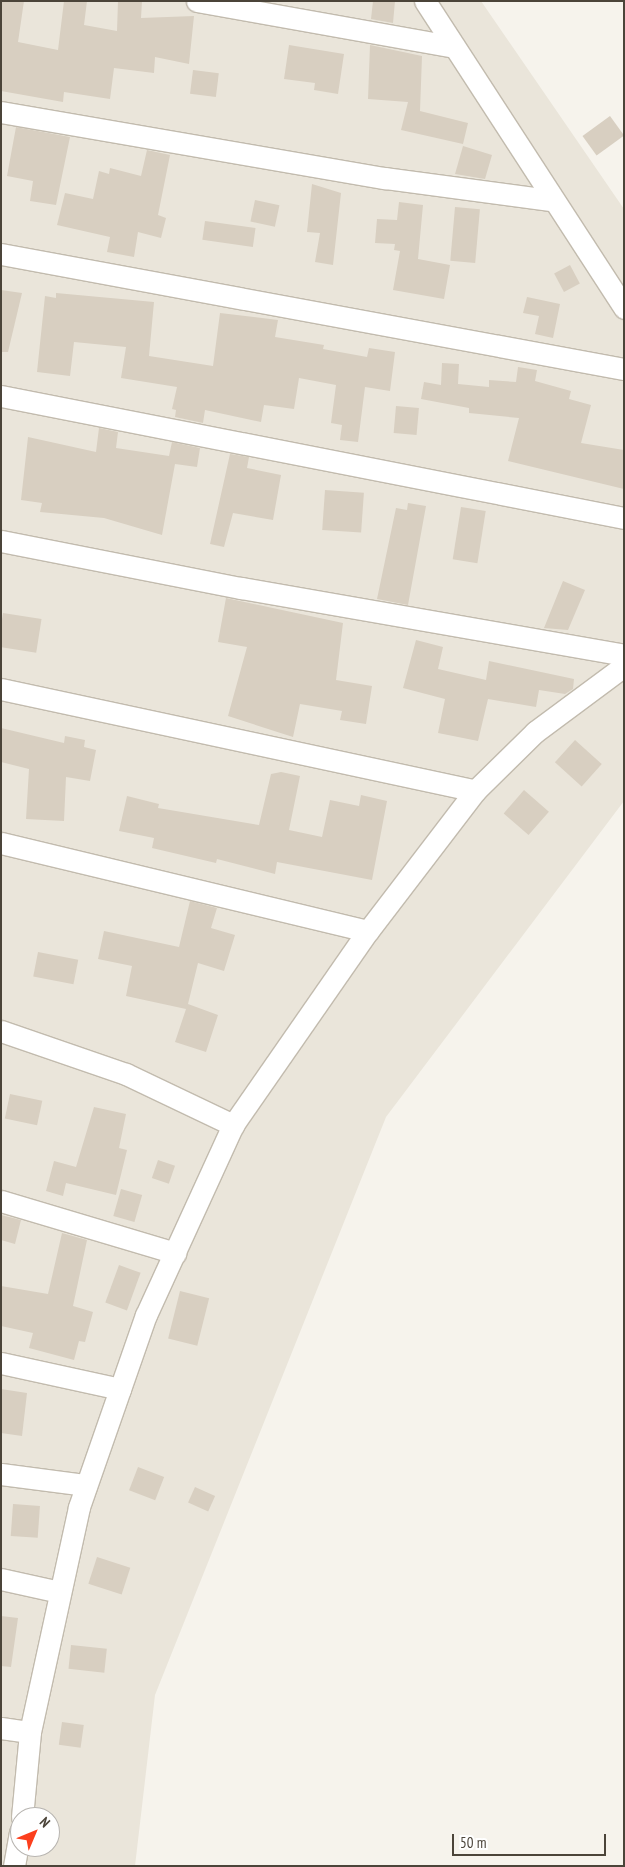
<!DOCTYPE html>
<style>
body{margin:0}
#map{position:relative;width:625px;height:1867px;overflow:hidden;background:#f6f3ec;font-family:"PT Sans Narrow",sans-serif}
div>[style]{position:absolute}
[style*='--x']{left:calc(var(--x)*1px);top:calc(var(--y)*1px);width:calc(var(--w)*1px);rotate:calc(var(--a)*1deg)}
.residential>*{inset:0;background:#eae5da}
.building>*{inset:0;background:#d8cfc1;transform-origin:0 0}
.roads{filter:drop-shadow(1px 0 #c2bbae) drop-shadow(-1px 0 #c2bbae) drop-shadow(0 1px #c2bbae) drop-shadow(0 -1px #c2bbae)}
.minor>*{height:21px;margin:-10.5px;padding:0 10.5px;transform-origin:10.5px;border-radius:10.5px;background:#fff}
span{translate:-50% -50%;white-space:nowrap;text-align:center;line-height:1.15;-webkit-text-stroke:5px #fff;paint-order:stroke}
.frame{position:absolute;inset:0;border:2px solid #4b4439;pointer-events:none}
.north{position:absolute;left:10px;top:1807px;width:50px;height:50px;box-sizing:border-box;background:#fff;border:1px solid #b7b4b0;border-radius:50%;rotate:45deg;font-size:14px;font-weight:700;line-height:20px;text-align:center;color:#4b4439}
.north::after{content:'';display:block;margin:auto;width:18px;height:22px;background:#fc3f1d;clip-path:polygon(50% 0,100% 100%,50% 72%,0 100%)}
.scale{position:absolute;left:452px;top:1834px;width:154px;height:22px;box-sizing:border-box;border:2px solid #4b4439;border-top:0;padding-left:6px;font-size:15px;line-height:18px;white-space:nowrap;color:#4b4439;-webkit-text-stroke:4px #fff;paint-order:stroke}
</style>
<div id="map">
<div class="residential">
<i style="clip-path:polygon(evenodd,1px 1px,481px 1px,624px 209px,624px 801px,386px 1117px,155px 1695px,135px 1866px,1px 1866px,1px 1px,20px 1817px,50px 1817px,50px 1847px,20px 1847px,20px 1817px)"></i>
</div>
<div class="building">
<i style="clip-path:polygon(1px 1px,24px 1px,18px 42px,58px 50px,64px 1px,87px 1px,84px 25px,117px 31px,118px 1px,142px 1px,141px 18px,194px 16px,189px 64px,155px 57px,154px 73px,114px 68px,110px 99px,64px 92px,63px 102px,1px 91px)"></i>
<i style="clip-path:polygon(373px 1px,395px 1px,393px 23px,371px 19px)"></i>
<i style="clip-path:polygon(289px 45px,344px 54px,338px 94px,314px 90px,315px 83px,284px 79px)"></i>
<i style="clip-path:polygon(370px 45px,422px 56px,420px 111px,468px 123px,463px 144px,401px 130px,408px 102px,368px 99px)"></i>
<i style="left:193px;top:70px;width:26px;height:24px;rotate:7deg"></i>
<i style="left:610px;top:116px;width:24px;height:34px;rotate:54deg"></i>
<i style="clip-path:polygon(16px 127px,70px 137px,56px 205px,30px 201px,33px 181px,7px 176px)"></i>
<i style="clip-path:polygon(463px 146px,492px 155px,485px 179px,455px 174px)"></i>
<i style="clip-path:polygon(147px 150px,170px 155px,158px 215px,166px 218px,161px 238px,138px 232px,134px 257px,107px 252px,110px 237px,57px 225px,65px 193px,93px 199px,99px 171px,109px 174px,110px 168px,141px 176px)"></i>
<i style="clip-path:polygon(312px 184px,341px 193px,333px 265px,315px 262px,320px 233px,307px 232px)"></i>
<i style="left:255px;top:200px;width:25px;height:22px;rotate:12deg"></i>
<i style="clip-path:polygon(399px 202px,423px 205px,418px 259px,450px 265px,444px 299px,393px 290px,400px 251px,394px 250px,395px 244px,375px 243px,377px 219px,397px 220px)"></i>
<i style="left:455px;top:207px;width:25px;height:54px;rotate:5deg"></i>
<i style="left:205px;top:221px;width:51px;height:19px;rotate:8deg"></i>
<i style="left:570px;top:265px;width:21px;height:18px;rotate:62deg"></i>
<i style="clip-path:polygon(1px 290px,22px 293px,8px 352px,1px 352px)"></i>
<i style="clip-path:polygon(56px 293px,154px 302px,149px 356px,213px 366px,220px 313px,278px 320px,275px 337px,324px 345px,323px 349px,367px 357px,369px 348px,395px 352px,390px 391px,365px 387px,358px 442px,340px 440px,342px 425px,331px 423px,336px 385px,299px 378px,294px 409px,264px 405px,261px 422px,205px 410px,203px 423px,175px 417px,176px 410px,172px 409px,177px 387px,121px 378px,126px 347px,74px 342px,70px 376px,37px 372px,45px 296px,56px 298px)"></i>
<i style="clip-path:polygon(527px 297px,560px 304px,553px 338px,535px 334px,539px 316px,523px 313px)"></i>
<i style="clip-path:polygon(442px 363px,459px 364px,458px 384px,489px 387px,489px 380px,516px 382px,518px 367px,537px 370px,535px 381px,571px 391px,569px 399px,591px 405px,581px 443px,624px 450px,624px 489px,508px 461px,519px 418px,469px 413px,469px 408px,421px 399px,424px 382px,441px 385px)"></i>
<i style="left:396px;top:406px;width:23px;height:27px;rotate:5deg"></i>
<i style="clip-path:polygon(99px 428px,118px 432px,116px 448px,169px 456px,172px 442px,200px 448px,197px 467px,175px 464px,162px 535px,104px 518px,40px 512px,42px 503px,21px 500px,28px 437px,96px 452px)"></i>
<i style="clip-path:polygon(230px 454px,249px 457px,247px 468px,281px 475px,273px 520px,233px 513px,224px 547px,210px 544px)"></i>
<i style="left:325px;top:490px;width:39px;height:40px;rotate:4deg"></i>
<i style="clip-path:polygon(408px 503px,426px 506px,408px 605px,377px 599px,396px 508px,407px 510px)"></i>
<i style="left:461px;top:507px;width:25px;height:53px;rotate:9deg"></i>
<i style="clip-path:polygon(563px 581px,585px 590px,568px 630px,544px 628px)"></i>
<i style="clip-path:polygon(226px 598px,343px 623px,336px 680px,372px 686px,366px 724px,340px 720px,342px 711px,300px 704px,293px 737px,228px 716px,247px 647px,218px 642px)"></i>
<i style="left:3px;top:613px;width:39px;height:34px;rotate:9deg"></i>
<i style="clip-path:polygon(416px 640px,443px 647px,438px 669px,486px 680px,489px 661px,574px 679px,573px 689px,565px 694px,539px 690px,536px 707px,488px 699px,478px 741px,438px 733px,445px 699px,403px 688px)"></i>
<i style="clip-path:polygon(1px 728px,64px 743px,65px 736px,85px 740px,84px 747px,96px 750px,90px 781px,66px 777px,64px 821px,26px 819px,29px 769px,1px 762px)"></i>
<i style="left:575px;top:740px;width:36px;height:30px;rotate:42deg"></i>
<i style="clip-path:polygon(281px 772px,300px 776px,289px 830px,322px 837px,330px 800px,359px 806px,361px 795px,387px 801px,372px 880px,277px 862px,275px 874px,217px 859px,216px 863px,152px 848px,154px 838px,119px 831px,127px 796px,159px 804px,158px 808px,259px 825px,271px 774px)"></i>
<i style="left:524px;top:790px;width:33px;height:31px;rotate:41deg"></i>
<i style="clip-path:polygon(190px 901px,217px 908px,211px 928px,235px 935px,224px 971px,198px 963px,188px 1004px,218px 1015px,206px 1052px,175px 1042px,186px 1009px,126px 996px,132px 966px,98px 959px,104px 931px,179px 947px)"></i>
<i style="left:38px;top:952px;width:41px;height:25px;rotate:11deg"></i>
<i style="left:10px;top:1094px;width:33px;height:25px;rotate:12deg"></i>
<i style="clip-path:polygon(94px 1107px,126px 1114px,119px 1148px,127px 1150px,116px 1195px,66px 1183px,63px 1196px,46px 1191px,54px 1161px,76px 1167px)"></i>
<i style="left:158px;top:1160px;width:18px;height:19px;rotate:19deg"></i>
<i style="left:121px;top:1189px;width:22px;height:28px;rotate:16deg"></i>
<i style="clip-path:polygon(1px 1215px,21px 1220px,15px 1244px,1px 1240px)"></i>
<i style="clip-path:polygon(62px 1233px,87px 1240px,73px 1306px,93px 1312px,85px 1342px,79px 1341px,74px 1360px,29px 1348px,33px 1333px,1px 1326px,1px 1286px,48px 1294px)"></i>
<i style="left:119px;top:1265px;width:23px;height:40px;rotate:20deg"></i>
<i style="left:180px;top:1291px;width:30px;height:49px;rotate:14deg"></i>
<i style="clip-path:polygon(1px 1389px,27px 1393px,22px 1436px,1px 1433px)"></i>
<i style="left:138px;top:1467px;width:28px;height:25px;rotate:21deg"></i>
<i style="left:195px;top:1487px;width:22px;height:17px;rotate:24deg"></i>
<i style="left:13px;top:1504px;width:27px;height:32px;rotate:4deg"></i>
<i style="left:97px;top:1557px;width:35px;height:28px;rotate:18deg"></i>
<i style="clip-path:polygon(1px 1616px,18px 1618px,11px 1667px,1px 1666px)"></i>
<i style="left:71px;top:1645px;width:36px;height:24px;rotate:6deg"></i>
<i style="left:62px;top:1722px;width:22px;height:23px;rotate:8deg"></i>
</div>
<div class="roads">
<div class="minor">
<i style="--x:197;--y:1;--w:261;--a:10.1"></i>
<i style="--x:425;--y:1;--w:366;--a:57"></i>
<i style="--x:1;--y:112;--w:390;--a:9.8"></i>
<i style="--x:385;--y:178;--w:166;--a:7.6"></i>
<i style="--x:1;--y:254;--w:634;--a:10.46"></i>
<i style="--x:1;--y:396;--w:635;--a:11.08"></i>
<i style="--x:1;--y:541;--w:245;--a:11.1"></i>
<i style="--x:241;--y:588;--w:389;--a:9.9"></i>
<i style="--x:1;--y:689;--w:485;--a:12.1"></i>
<i style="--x:1;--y:843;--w:377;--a:13.5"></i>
<i style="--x:1;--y:1031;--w:132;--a:19"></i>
<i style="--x:126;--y:1074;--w:119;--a:25.5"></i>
<i style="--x:1;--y:1201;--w:182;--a:16.6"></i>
<i style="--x:1;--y:1363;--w:122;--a:12.3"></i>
<i style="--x:1;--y:1474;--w:86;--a:7.4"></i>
<i style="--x:1;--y:1579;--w:60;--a:12.4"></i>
<i style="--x:1;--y:1728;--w:29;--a:8"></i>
<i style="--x:22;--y:1817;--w:85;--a:-84.6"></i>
<i style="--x:30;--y:1732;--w:230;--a:-77.7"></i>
<i style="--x:79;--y:1507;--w:203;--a:-70.8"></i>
<i style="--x:146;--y:1315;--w:209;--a:-65.4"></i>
<i style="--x:233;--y:1125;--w:236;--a:-55.2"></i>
<i style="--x:368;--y:931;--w:176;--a:-52.6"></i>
<i style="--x:475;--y:791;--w:84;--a:-44.5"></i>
<i style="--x:535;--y:732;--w:111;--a:-36.6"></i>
<i style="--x:14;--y:1866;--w:35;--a:-80"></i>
</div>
</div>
<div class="frame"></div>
<div class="north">N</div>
<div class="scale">50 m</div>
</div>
